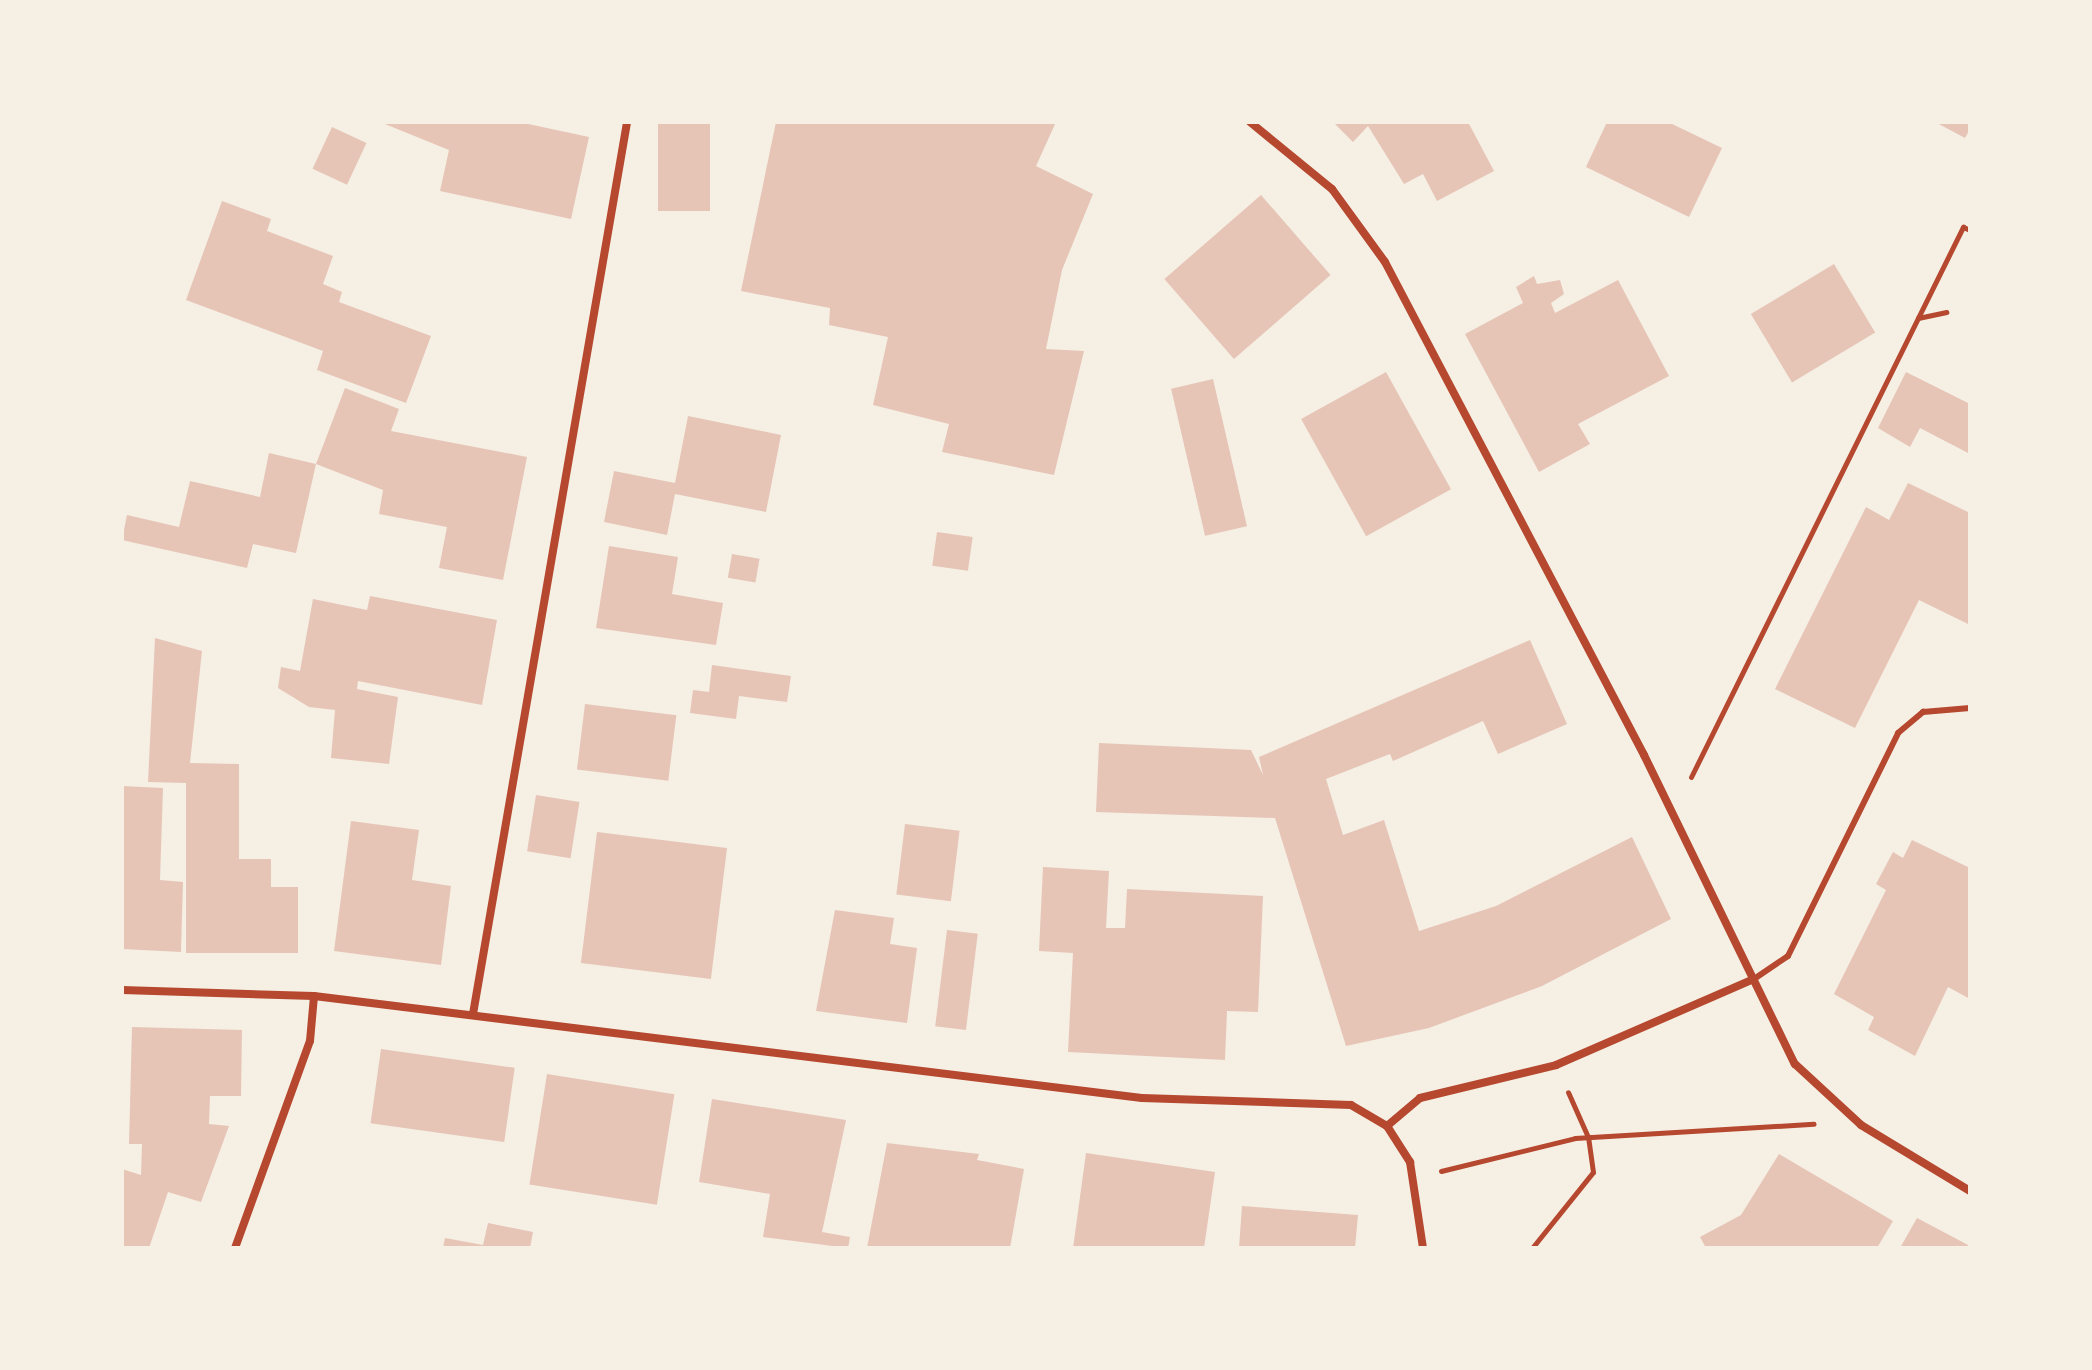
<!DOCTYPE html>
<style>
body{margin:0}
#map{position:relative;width:2092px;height:1370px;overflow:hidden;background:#f6efe4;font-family:"IBM Plex Sans",sans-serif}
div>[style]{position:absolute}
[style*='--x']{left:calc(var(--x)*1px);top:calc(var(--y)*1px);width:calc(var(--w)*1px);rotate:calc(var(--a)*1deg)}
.building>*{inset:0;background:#e6c5b7;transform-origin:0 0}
.path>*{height:5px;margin:-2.5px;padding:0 2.5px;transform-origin:2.5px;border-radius:2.5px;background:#b5482f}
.service>*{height:6px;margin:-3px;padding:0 3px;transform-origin:3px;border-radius:3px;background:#b5482f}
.minor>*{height:8px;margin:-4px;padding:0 4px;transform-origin:4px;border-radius:4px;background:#b5482f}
span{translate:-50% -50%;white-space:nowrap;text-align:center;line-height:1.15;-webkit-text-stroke:7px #f6efe4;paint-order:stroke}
.frame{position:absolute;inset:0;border:124px solid #f6efe4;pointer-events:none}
</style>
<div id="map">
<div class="building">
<i style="clip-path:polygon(380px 122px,519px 122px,589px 137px,571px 219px,440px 191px,449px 150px)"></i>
<i style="left:658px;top:122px;width:52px;height:89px"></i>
<i style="clip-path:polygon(776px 122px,1056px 122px,1036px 166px,1093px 194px,1062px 270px,1046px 349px,1084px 351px,1054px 475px,942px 452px,949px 424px,873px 405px,888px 337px,829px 325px,830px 308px,741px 291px)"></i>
<i style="clip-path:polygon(1333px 122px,1468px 122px,1494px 171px,1437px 201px,1423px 174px,1404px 184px,1368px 126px,1353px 142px)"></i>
<i style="clip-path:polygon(1607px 122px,1668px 122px,1722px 148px,1689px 217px,1586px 167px)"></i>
<i style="clip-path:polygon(1935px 122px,1970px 122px,1970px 129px,1965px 138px)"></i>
<i style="left:332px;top:127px;width:38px;height:46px;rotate:25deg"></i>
<i style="left:1261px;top:195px;width:106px;height:128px;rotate:49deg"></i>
<i style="clip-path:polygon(222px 201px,271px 219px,267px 231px,333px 256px,323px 284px,342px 292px,339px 302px,431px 336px,406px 403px,317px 370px,323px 351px,186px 300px)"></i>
<i style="left:1834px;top:264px;width:80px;height:97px;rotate:59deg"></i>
<i style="clip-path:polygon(1534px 276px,1537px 284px,1560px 280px,1564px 294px,1551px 303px,1555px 313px,1618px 280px,1669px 376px,1578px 424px,1590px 444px,1539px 472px,1465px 334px,1523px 303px,1516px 287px)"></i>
<i style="left:1386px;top:372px;width:134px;height:97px;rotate:61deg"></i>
<i style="clip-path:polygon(1906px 372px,1970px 404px,1970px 454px,1920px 428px,1910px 447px,1878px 428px)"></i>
<i style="left:1213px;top:379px;width:151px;height:43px;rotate:77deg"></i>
<i style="clip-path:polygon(345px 388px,399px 409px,391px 431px,527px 457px,503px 580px,439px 568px,447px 527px,379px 514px,383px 490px,316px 464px)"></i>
<i style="clip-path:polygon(688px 416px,781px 435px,766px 512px,675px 494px,667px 535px,604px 522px,614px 471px,675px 483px)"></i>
<i style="clip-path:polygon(269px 453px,316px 464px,296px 553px,253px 544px,247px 568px,122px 540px,127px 515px,179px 527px,190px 481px,260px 497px)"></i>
<i style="clip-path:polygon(1908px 483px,1970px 513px,1970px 625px,1919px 600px,1855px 728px,1775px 689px,1866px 507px,1889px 520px)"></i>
<i style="left:937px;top:532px;width:36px;height:34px;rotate:8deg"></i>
<i style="clip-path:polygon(609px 546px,678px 557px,672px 594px,723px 603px,716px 645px,596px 628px)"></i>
<i style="left:732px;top:554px;width:28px;height:24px;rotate:10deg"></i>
<i style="clip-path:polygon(370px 596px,497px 620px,482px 705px,358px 681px,357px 689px,398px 697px,389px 764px,331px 758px,335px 710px,309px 707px,278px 688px,281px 667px,300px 671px,313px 599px,367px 610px)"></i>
<i style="clip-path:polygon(155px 638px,202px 651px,190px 763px,239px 764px,239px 859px,271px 859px,271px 887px,298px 887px,298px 953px,186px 953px,186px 783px,148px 782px)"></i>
<i style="clip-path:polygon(1530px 640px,1567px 724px,1498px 754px,1483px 721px,1393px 761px,1390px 754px,1326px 779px,1343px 835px,1384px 820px,1419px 931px,1496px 906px,1632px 837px,1671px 919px,1542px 986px,1429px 1028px,1346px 1046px,1275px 818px,1096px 812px,1099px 743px,1251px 750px,1263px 775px,1259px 757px)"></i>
<i style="clip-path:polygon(712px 665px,791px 676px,787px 702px,739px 696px,736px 719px,690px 713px,693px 690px,709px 692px)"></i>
<i style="left:585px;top:704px;width:92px;height:66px;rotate:7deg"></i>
<i style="clip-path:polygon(122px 786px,163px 788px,160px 880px,183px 882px,181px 952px,122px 949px)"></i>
<i style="left:536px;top:795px;width:44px;height:57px;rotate:9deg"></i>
<i style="clip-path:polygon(351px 821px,419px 830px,412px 880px,451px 886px,441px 965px,334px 951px)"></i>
<i style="left:905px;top:824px;width:55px;height:71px;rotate:7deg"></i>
<i style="left:597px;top:832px;width:131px;height:132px;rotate:7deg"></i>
<i style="clip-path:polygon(1912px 840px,1970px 868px,1970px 999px,1948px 987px,1915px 1056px,1868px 1030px,1874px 1017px,1834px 994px,1886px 890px,1876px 884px,1893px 852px,1903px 858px)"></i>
<i style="clip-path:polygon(1043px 867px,1109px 871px,1106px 928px,1125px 928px,1127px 889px,1263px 896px,1258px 1012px,1227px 1011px,1225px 1060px,1068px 1052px,1073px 953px,1039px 951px)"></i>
<i style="clip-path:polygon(835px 910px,894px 918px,890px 944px,917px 948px,907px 1023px,816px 1011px)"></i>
<i style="left:947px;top:930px;width:31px;height:97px;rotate:7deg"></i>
<i style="clip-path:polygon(132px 1027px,242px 1030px,241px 1096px,210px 1096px,209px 1124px,229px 1126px,201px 1202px,168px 1192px,149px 1248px,122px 1248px,122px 1169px,141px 1175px,142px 1144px,129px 1144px)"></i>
<i style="left:381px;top:1049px;width:135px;height:75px;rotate:8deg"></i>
<i style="left:547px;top:1074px;width:129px;height:112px;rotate:9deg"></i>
<i style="clip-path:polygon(712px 1099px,846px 1120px,822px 1232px,850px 1237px,848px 1248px,763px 1237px,770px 1194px,699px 1182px)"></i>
<i style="clip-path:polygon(887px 1143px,979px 1154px,977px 1160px,1024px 1169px,1010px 1248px,867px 1248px)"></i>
<i style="clip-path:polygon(1086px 1153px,1215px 1172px,1204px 1248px,1073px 1248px)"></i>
<i style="clip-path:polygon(1779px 1154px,1893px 1221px,1877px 1248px,1706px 1248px,1700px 1237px,1741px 1215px)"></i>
<i style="clip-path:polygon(1242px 1206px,1358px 1215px,1355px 1248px,1239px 1248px)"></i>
<i style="clip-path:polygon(1917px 1218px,1970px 1246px,1970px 1248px,1900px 1248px)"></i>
<i style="clip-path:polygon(488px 1223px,533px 1232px,530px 1248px,443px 1248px,445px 1238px,483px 1245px)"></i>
</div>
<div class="path">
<i style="--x:1918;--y:318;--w:29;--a:-12"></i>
<i style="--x:1691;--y:777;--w:614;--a:-63.69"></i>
<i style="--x:1963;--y:227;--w:8;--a:23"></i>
<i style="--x:1441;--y:1171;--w:138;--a:-13.8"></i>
<i style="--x:1575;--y:1138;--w:239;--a:-3.4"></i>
<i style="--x:1532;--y:1248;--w:97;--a:-51.2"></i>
<i style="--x:1593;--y:1172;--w:35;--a:-98"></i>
<i style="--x:1588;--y:1137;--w:49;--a:-114"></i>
</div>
<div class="service">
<i style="--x:1754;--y:979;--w:41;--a:-34.1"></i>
<i style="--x:1788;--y:956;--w:249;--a:-63.7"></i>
<i style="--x:1898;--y:733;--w:33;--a:-40"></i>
<i style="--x:1923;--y:712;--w:47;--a:-4.9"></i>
</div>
<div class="minor">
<i style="--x:1250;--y:122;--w:106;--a:39.3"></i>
<i style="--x:1332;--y:189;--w:90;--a:54"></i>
<i style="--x:1385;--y:262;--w:557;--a:62.28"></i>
<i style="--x:1644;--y:755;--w:344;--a:64"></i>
<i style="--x:1795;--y:1064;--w:90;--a:42.7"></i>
<i style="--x:1861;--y:1125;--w:127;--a:31.2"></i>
<i style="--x:122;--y:990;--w:192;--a:1.8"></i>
<i style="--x:314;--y:996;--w:834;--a:7.02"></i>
<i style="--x:1142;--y:1098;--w:209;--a:1.9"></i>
<i style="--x:1351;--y:1105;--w:42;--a:30.3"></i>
<i style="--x:1387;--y:1126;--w:43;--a:57.4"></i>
<i style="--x:1410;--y:1162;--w:87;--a:81.4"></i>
<i style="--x:473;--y:1014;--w:905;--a:-80.2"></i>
<i style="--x:1387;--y:1126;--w:43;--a:-40.3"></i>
<i style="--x:1420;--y:1098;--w:140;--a:-13.6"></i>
<i style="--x:1556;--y:1065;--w:216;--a:-23.5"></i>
<i style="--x:235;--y:1248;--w:220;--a:-70.1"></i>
<i style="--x:310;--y:1041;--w:45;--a:-84.9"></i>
</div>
<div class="frame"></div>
</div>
